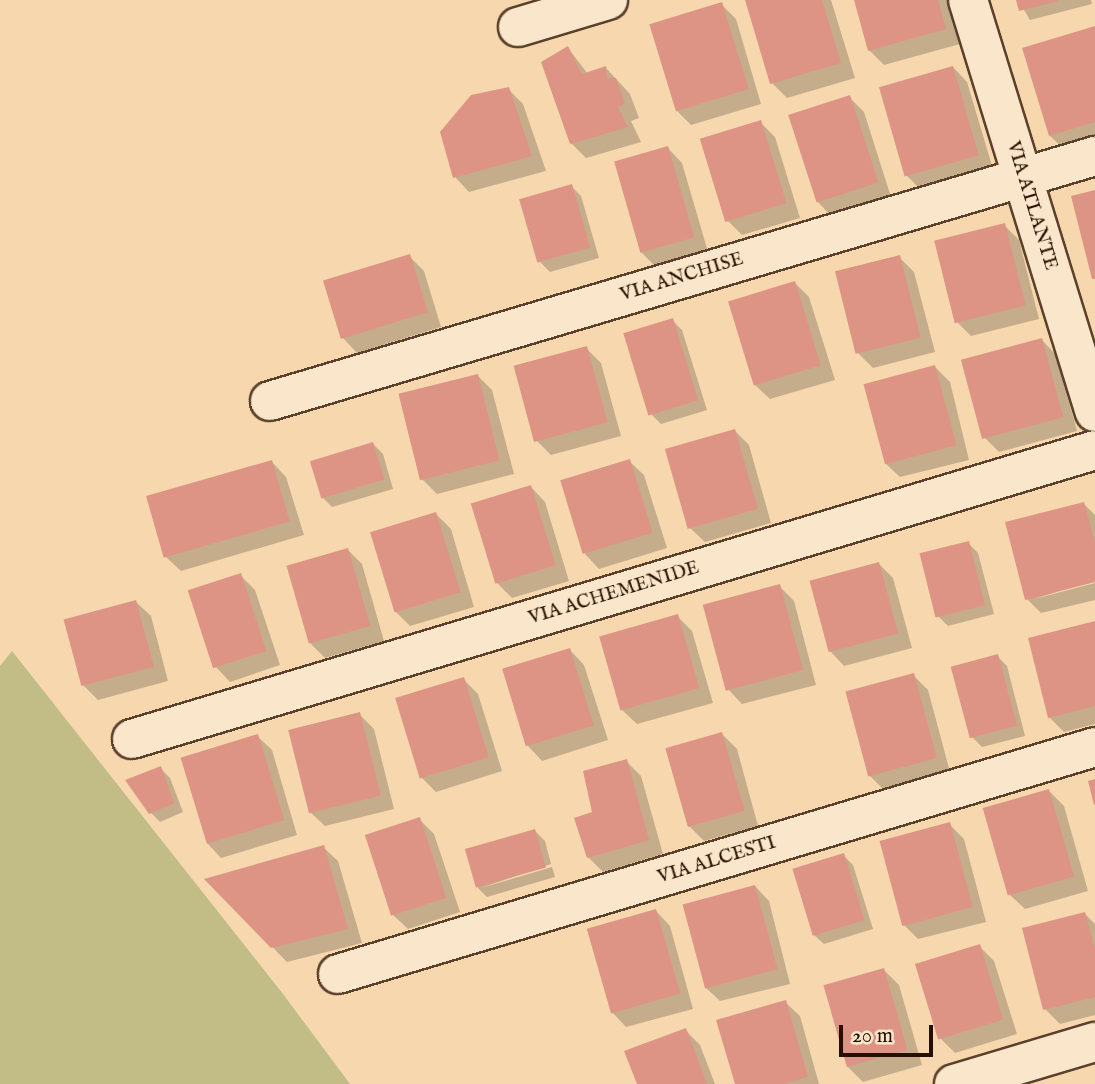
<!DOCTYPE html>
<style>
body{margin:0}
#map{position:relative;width:1095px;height:1084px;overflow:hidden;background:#f7d8ae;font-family:"IM FELL English",serif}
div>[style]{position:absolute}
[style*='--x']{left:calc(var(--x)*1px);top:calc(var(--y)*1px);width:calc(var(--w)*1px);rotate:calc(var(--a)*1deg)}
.green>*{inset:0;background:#c2bd87}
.shadow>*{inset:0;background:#0003}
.building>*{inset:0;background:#dd9485;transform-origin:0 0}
.roads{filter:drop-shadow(2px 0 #5b412c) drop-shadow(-2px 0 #5b412c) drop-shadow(0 2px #5b412c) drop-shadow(0 -2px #5b412c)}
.minor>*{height:38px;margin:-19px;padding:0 19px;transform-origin:19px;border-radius:19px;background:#fae6ca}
span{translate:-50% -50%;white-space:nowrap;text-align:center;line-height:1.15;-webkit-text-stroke:5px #fae6ca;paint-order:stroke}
.street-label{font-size:19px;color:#270f00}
.scale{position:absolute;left:839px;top:1025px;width:94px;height:32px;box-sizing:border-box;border:4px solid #270f00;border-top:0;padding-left:9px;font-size:21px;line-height:24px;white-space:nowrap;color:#270f00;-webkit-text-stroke:5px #fae6ca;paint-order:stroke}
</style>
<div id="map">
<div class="green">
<i style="clip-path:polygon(12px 651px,283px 994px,350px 1084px,0 1084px,0 666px)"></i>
</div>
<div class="shadow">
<i style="clip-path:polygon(747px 0,831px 0,855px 78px,787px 98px,772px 83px)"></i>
<i style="clip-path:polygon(855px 0,948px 0,960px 44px,884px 65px,869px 50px)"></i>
<i style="clip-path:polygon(1018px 0,1091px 0,1092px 4px,1030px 20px)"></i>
<i style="clip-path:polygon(721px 4px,736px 19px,761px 104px,691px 125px,676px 110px)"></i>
<i style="clip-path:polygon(1095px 28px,1095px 141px,1065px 150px,1050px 136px)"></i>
<i style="clip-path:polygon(568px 48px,588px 74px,606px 68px,630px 94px,639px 118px,631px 121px,641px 142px,586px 158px,571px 143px)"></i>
<i style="clip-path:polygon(953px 67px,967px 82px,993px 169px,921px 190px,906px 175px)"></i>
<i style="clip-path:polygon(508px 89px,523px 104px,546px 171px,469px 192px,455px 177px)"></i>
<i style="clip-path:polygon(849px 97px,864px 112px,891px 197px,831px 216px,817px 201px)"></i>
<i style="clip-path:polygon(760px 122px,775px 137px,800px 218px,742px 235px,728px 221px)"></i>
<i style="clip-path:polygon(668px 148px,682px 163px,708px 252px,656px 267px,641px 252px)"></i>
<i style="clip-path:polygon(571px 186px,581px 196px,599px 258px,550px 272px,540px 262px)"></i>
<i style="clip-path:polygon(1004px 225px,1019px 240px,1039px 319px,971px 336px,957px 322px)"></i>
<i style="clip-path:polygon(409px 256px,424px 271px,441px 327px,357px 353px,343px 338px)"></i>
<i style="clip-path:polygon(899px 257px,914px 272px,935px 352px,873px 368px,858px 353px)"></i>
<i style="clip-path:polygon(795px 283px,809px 297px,835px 380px,770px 399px,755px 385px)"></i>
<i style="clip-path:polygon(672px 320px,682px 330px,707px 410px,661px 424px,651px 414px)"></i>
<i style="clip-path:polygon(1042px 340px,1056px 355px,1077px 431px,999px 452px,984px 437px)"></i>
<i style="clip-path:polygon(586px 348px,601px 363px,621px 436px,551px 455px,536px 440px)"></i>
<i style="clip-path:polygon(935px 367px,950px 382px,969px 460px,900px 477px,885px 463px)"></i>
<i style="clip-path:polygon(477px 375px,492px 390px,514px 474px,437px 494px,422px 479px)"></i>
<i style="clip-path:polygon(735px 431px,749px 445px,771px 523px,705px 542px,690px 528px)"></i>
<i style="clip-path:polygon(373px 444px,383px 454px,393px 489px,332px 507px,322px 497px)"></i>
<i style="clip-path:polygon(629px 461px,644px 475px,667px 548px,599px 569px,585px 554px)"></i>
<i style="clip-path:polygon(272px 462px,286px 477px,304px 535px,181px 571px,166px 557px)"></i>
<i style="clip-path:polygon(531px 487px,545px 502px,569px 581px,512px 598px,497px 583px,473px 505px)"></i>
<i style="clip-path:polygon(1084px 504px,1095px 515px,1095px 580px,1034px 599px,1095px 583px,1095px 600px,1041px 613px,1027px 599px)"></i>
<i style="clip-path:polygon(436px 514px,451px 529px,474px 607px,410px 626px,395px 611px)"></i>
<i style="clip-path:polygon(968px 543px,978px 553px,994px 614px,948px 626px,938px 616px)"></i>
<i style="clip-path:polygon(348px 550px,362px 564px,384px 641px,325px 658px,310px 643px)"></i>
<i style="clip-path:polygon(879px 564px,893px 578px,912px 648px,844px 666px,830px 651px)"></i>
<i style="clip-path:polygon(240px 575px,255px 590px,280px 665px,230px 682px,216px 667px)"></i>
<i style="clip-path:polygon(779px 586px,794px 601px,816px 685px,742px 704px,728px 689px)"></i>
<i style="clip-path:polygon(136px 602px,151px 616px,168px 681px,98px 700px,83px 685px)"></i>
<i style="clip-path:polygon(677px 616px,692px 631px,713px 703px,637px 724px,622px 710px)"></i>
<i style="clip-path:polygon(1095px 623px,1095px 724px,1064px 732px,1049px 717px)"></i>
<i style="clip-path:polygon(570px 650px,584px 665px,608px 740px,542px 761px,528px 746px)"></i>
<i style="clip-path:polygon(997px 656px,1007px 666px,1025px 736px,982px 747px,972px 737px)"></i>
<i style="clip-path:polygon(913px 675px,928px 690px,950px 772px,884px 790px,869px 775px)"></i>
<i style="clip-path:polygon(463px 679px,478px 694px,502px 771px,436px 792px,421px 777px)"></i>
<i style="clip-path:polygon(359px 714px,374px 729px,394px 809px,325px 826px,310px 812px)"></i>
<i style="clip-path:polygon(722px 734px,737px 749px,758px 826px,704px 841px,689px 826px)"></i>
<i style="clip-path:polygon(257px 736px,272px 750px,297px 835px,221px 858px,207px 843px)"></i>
<i style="clip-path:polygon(626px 761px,641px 776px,663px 854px,603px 872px,588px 857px)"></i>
<i style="clip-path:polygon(160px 768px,170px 778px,183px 812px,160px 822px,150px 812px)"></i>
<i style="clip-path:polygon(1049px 791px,1064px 806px,1088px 891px,1025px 909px,1010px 895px)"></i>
<i style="clip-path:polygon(419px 819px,434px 834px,460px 912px,408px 929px,393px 915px)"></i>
<i style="clip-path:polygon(949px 824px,964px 839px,986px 922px,918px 939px,904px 925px)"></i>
<i style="clip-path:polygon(535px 831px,545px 841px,551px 864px,481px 888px,552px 867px,555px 877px,487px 897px,477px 887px)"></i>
<i style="clip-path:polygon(323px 847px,338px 861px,362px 943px,287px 962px,207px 880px)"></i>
<i style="clip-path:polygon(843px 855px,853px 865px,873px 929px,824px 944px,814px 935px)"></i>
<i style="clip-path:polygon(755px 886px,769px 901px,790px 984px,720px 1001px,705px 987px)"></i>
<i style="clip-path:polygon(656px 911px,670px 926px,693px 1009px,626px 1027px,612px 1012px)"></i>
<i style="clip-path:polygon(1085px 914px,1095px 924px,1095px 1015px,1060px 1024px,1045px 1009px)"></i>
<i style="clip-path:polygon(979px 946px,994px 961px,1017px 1034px,955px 1053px,940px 1038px)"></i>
<i style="clip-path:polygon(884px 970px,899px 985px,922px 1065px,863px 1082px,848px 1067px)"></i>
<i style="clip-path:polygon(785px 1002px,800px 1016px,819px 1084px,737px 1084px)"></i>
<i style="clip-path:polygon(685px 1030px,700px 1045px,715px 1084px,639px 1084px)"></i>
</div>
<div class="building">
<i style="clip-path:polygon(745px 0,822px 0,841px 63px,770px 84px)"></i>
<i style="clip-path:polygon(854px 0,938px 0,946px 29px,868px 51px)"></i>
<i style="clip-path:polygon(1016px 0,1058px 0,1058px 1px,1019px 11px)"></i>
<i style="left:722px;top:2px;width:91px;height:76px;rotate:73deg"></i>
<i style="clip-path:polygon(1095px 26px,1095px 122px,1049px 136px,1022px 48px)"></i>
<i style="clip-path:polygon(568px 46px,582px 74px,606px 66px,607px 78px,616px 78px,625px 103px,618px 107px,628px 127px,570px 144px,541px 62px)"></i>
<i style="left:953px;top:66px;width:93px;height:77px;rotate:74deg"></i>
<i style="clip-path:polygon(509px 87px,532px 156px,453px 178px,440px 132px,471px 95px)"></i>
<i style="left:850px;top:95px;width:92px;height:65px;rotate:72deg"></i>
<i style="left:761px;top:120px;width:87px;height:64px;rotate:73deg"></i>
<i style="left:668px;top:146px;width:95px;height:56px;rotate:74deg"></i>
<i style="left:572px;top:184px;width:66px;height:55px;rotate:74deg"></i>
<i style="clip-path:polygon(1095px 190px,1095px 279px,1092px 279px,1071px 196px)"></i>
<i style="left:1005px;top:223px;width:85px;height:73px;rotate:76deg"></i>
<i style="left:410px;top:254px;width:61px;height:91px;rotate:73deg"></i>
<i style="left:900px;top:255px;width:85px;height:67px;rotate:76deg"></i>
<i style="left:795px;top:281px;width:88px;height:70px;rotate:73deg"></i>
<i style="left:673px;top:318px;width:86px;height:52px;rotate:73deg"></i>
<i style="left:1042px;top:338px;width:82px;height:84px;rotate:75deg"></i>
<i style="left:587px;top:346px;width:79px;height:76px;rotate:75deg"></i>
<i style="left:935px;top:365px;width:83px;height:74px;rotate:75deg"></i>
<i style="left:478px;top:374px;width:89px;height:82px;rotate:76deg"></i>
<i style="left:735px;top:429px;width:83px;height:73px;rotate:74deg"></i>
<i style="left:373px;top:442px;width:39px;height:66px;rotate:73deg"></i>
<i style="left:630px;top:459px;width:77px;height:73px;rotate:73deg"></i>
<i style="left:272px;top:460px;width:64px;height:131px;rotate:74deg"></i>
<i style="left:531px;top:485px;width:84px;height:63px;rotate:73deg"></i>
<i style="clip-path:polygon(1084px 502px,1095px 543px,1095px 582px,1025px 600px,1005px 522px)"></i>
<i style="left:436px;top:512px;width:84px;height:69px;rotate:73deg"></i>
<i style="left:969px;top:541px;width:66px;height:51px;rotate:76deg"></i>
<i style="left:348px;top:548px;width:81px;height:64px;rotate:74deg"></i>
<i style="left:879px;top:562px;width:74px;height:72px;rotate:75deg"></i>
<i style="left:241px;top:573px;width:82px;height:56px;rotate:72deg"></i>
<i style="left:780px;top:584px;width:89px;height:80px;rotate:75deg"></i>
<i style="left:136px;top:600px;width:69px;height:75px;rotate:75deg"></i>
<i style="left:678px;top:614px;width:77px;height:82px;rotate:74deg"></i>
<i style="clip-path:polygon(1095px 621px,1095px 706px,1048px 718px,1028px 638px)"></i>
<i style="left:570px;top:648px;width:81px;height:71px;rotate:73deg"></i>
<i style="left:998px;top:654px;width:74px;height:49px;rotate:75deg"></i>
<i style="left:914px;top:673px;width:88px;height:71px;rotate:75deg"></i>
<i style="left:464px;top:677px;width:84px;height:72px;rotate:73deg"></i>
<i style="left:360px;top:712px;width:86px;height:74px;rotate:76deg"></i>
<i style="left:722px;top:732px;width:82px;height:59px;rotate:74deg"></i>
<i style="left:258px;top:734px;width:90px;height:81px;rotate:73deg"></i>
<i style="clip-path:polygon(627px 759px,649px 840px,587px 858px,574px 818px,592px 812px,583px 771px)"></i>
<i style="clip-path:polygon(161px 766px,174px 803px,149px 814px,125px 780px)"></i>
<i style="clip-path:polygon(1095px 779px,1095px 804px,1094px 805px,1088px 781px)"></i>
<i style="left:1049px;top:789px;width:91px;height:69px;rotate:74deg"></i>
<i style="left:420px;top:817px;width:85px;height:58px;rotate:72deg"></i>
<i style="left:950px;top:822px;width:88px;height:73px;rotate:75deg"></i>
<i style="left:535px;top:829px;width:40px;height:73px;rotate:74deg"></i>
<i style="clip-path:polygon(324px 845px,348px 929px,271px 948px,204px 879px)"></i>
<i style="left:844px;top:853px;width:70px;height:54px;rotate:73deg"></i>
<i style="left:755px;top:885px;width:87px;height:75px;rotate:75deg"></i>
<i style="left:656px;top:909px;width:88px;height:72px;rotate:74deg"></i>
<i style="clip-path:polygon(1085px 912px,1095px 949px,1095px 997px,1043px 1010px,1022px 928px)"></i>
<i style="left:980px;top:944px;width:79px;height:68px;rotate:73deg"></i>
<i style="left:884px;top:968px;width:85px;height:63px;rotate:74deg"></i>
<i style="clip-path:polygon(786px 1000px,808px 1077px,783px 1084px,735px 1084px,716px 1020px)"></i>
<i style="clip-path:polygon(686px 1028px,707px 1084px,637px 1084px,624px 1051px)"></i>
</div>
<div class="roads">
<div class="minor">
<i style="--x:968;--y:0;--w:431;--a:72.9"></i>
<i style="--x:518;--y:27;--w:94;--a:-16.7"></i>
<i style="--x:270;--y:401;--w:861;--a:-16.54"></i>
<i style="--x:132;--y:739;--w:1005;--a:-16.7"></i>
<i style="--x:338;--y:974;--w:790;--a:-16.69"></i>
<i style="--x:954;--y:1084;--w:147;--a:-16.6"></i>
</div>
</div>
<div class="street-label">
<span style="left:1031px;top:206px;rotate:73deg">VIA ATLANTE</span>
<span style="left:682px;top:278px;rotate:-17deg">VIA ANCHISE</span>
<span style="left:614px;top:594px;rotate:-17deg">VIA ACHEMENIDE</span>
<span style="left:717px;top:861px;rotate:-17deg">VIA ALCESTI</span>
</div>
<div class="scale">20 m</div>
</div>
